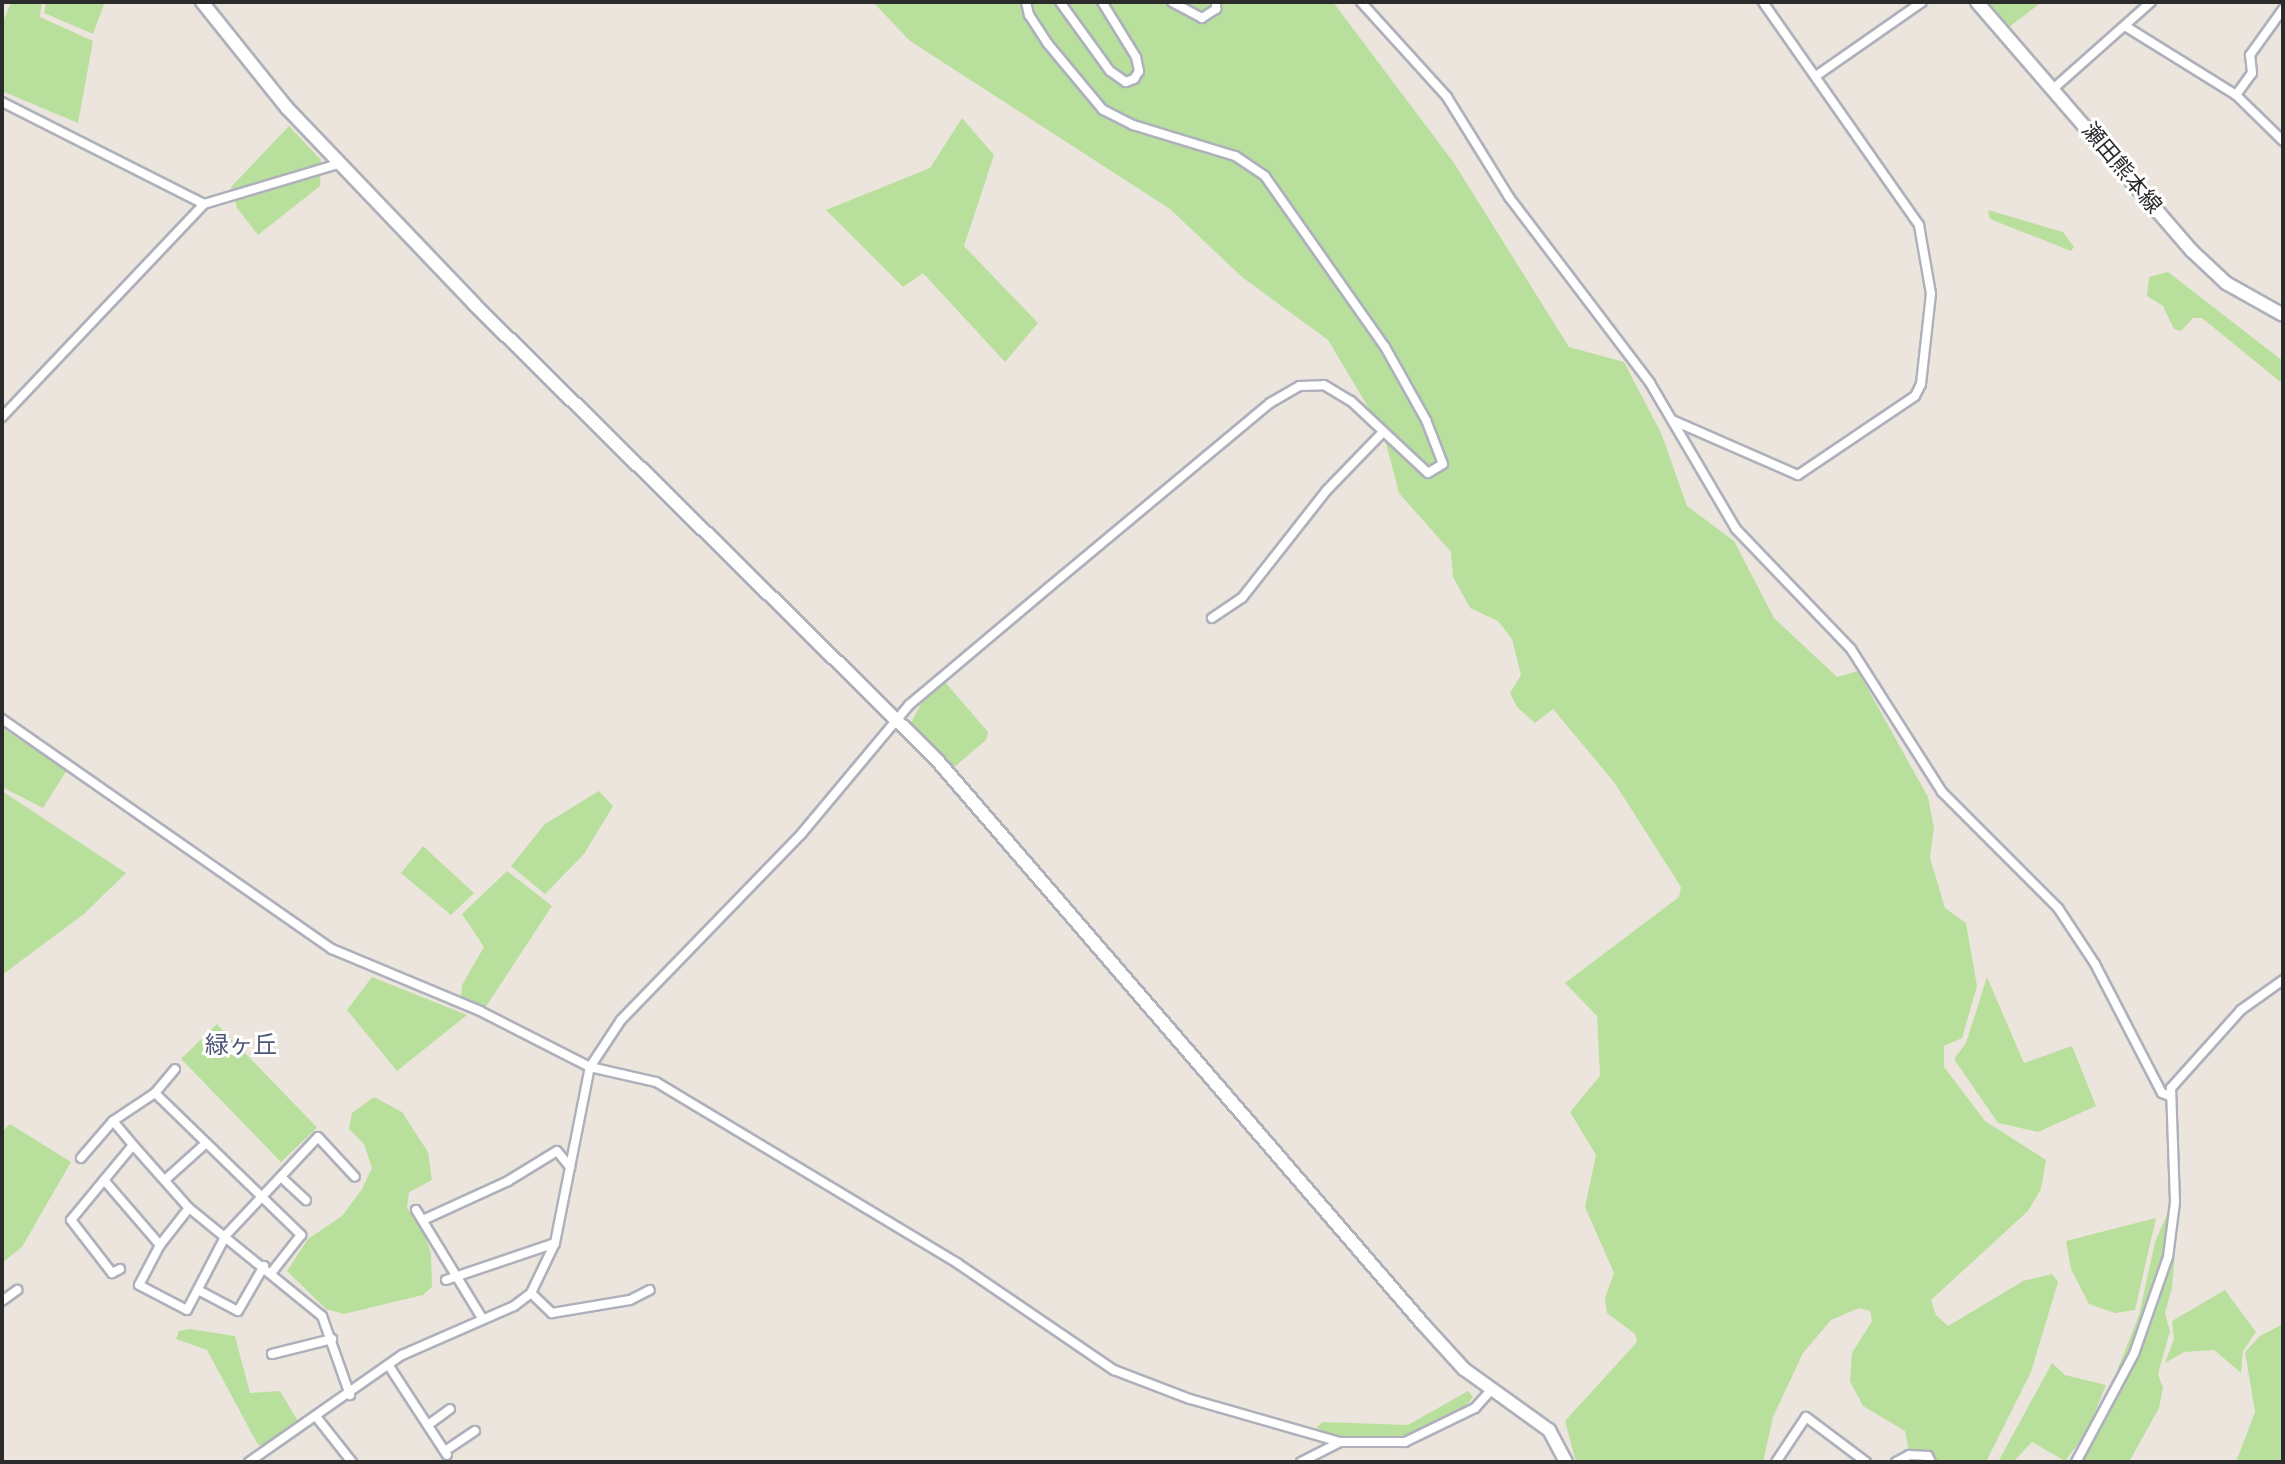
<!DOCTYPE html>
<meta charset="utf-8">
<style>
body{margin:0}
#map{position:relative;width:2285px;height:1464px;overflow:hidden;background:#ece5dd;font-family:"Roboto Condensed","Noto Sans JP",sans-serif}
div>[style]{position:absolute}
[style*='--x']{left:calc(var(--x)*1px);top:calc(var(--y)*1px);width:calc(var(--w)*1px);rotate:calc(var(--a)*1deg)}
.green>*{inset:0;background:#b8e09c;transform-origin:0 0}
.roads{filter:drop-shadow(2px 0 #aeb1bb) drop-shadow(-2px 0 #aeb1bb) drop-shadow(0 2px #aeb1bb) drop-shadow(0 -2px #aeb1bb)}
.street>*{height:8px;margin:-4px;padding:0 4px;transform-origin:4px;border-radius:4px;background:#fff}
.secondary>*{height:12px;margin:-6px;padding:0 6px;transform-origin:6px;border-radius:6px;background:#fff}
span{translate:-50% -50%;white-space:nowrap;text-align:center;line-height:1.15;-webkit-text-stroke:6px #fff;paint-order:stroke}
.street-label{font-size:22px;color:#2b2b2b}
.neighbourhood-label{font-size:24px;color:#4d5879}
.frame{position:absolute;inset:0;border:4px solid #2b2b2b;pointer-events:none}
</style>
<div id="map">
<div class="green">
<i style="clip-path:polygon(11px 2px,42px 2px,40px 17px,93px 41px,78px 123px,2px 91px,2px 25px)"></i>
<i style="clip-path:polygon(46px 2px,105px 2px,93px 34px,44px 13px)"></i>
<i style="clip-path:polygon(873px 2px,1333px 2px,1454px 163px,1569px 347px,1624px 362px,1662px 435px,1687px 506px,1734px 541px,1774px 618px,1837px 677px,1858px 671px,1928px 797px,1934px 828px,1930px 858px,1945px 908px,1966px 923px,1977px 986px,1962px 1038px,1944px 1046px,1944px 1067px,1985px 1121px,2046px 1160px,2041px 1189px,2028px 1211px,1931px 1300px,1936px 1315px,1948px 1326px,2023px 1281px,2052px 1274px,2058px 1282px,2031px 1372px,1986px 1462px,1911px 1462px,1905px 1431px,1863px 1406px,1850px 1381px,1852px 1353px,1872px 1321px,1870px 1311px,1859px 1308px,1831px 1320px,1803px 1353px,1773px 1417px,1763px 1462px,1576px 1462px,1565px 1421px,1637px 1342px,1635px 1334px,1607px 1313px,1605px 1298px,1614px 1273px,1585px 1207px,1596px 1155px,1570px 1112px,1600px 1076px,1597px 1016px,1565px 983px,1679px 897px,1681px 887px,1614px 782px,1553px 709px,1535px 723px,1517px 707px,1510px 693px,1521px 675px,1512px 639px,1498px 621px,1470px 608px,1453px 577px,1451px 552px,1399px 493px,1383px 432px,1328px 340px,1242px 277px,1170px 209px,910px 41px)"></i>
<i style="clip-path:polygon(1989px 2px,2042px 2px,2009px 27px)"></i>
<i style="clip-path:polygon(962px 118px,994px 155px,964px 246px,1038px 323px,1005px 362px,923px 273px,903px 287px,826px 210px,930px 168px)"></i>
<i style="clip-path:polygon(289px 126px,321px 160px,320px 186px,258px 235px,237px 208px,231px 187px)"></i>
<i style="clip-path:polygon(1988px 210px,2063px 232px,2074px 247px,2071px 251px,1990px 219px)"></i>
<i style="clip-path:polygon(2168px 272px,2283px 361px,2283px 384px,2202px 318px,2193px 318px,2181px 331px,2174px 329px,2163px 306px,2147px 296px,2149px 277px)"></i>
<i style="clip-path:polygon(945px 682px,988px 732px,986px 740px,952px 769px,911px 723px,921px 704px)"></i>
<i style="clip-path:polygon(2px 728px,67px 770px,43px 808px,2px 787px)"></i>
<i style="clip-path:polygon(2px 791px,126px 873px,84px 914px,2px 975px)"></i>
<i style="clip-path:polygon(599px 791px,613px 806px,584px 854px,545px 894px,511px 866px,545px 824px)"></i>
<i style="clip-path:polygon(423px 846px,474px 893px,451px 915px,401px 873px)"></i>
<i style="clip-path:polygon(507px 871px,552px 906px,483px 1011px,461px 998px,462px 985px,484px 947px,462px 914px)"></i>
<i style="clip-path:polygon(372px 977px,467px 1015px,397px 1071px,347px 1010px)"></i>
<i style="clip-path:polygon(1987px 977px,2024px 1063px,2072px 1046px,2096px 1106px,2038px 1132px,1998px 1123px,1954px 1059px,1966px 1043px)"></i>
<i style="left:217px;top:1024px;width:144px;height:50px;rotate:46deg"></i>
<i style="clip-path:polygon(374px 1097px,402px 1112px,428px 1152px,432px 1180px,409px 1192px,407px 1208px,424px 1232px,431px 1254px,432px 1287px,423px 1295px,344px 1314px,326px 1309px,287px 1271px,308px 1239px,342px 1216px,362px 1189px,372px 1168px,364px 1144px,349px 1129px,352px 1113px)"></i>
<i style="clip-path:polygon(10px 1124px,71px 1162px,22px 1247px,2px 1263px,2px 1132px)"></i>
<i style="clip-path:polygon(2169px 1210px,2178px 1217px,2172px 1288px,2165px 1313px,2170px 1331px,2158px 1374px,2163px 1388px,2159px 1408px,2129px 1462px,2081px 1462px,2139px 1315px,2155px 1242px)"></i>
<i style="clip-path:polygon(2156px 1218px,2135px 1310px,2115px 1313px,2089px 1304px,2071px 1269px,2066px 1241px)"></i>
<i style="clip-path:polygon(2225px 1290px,2256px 1332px,2243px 1351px,2241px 1373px,2214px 1350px,2184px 1352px,2165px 1363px,2174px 1339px,2172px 1321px)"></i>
<i style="clip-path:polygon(2283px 1324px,2283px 1462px,2236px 1462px,2255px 1412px,2245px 1352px,2260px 1336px)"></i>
<i style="clip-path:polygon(189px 1329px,235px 1336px,250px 1393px,280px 1391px,299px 1423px,264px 1448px,257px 1443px,207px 1350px,176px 1339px,179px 1331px)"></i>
<i style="clip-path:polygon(2052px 1363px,2065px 1375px,2106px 1385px,2087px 1432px,2065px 1461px,2032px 1442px,2013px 1462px,1998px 1462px)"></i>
<i style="clip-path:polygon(1468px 1391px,1473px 1397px,1467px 1405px,1402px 1438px,1340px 1437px,1316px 1428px,1322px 1422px,1408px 1425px)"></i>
</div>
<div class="roads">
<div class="street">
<i style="--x:1060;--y:2;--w:85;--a:54.1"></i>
<i style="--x:1110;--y:71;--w:19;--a:35"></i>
<i style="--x:1126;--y:82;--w:9;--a:-21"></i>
<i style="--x:1134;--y:79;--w:9;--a:-58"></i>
<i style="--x:1139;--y:71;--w:14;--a:-102"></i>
<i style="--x:1136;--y:57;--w:65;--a:-121.7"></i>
<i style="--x:1172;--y:2;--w:34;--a:28"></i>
<i style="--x:1202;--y:18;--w:17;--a:-33"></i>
<i style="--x:1216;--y:9;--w:7;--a:-90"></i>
<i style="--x:1361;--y:2;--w:128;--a:47.8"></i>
<i style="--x:1447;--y:97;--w:118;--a:58.2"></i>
<i style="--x:1509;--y:197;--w:233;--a:52.8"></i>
<i style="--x:1650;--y:383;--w:169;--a:59.5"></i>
<i style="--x:1736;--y:529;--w:166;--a:46.2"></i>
<i style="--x:1851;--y:649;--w:169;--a:57.5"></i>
<i style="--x:1942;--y:792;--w:164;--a:45"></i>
<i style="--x:2058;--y:908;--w:67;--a:56.5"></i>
<i style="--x:2095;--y:964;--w:145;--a:62.6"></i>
<i style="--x:2162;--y:1093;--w:9;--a:21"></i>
<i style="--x:2125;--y:26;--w:131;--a:31.9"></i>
<i style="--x:2236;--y:95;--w:66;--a:44.4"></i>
<i style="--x:1816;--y:76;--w:129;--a:-34.9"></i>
<i style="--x:2053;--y:89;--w:131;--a:-41.6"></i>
<i style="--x:2236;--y:95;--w:27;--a:-54"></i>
<i style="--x:2252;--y:73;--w:18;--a:-96"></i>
<i style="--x:2250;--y:55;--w:57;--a:-54.3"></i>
<i style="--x:2;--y:102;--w:226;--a:26.8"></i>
<i style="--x:204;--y:204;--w:140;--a:-16.6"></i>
<i style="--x:2;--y:417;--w:294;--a:-46.5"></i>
<i style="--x:1672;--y:420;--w:137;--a:23.6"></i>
<i style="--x:1798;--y:475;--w:141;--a:-34"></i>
<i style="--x:1915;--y:396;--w:13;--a:-63"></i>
<i style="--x:1921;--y:384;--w:91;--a:-83.7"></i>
<i style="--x:1931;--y:294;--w:70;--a:-99.9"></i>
<i style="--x:1919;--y:225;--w:272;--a:-125"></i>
<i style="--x:1212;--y:618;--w:36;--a:-34"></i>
<i style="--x:1242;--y:598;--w:137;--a:-51.8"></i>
<i style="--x:1327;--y:490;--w:81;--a:-46"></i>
<i style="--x:2;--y:719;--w:402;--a:34.9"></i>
<i style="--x:332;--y:949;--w:160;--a:22.7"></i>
<i style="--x:480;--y:1011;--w:123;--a:27"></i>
<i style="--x:590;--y:1067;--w:68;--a:12.8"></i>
<i style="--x:656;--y:1082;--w:351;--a:31"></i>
<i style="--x:957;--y:1263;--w:190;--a:34.3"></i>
<i style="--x:1114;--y:1370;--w:81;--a:20.9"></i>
<i style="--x:1190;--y:1399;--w:156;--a:16"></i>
<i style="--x:1340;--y:1442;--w:65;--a:0"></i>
<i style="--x:1405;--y:1442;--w:78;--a:-25.9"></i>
<i style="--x:1475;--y:1408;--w:24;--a:-48"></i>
<i style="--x:155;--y:1093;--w:204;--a:44.2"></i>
<i style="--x:301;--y:1235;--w:47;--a:128.1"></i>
<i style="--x:113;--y:1121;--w:31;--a:50"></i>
<i style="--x:81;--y:1158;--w:49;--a:-49.1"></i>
<i style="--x:113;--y:1121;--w:50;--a:-33.7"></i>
<i style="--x:155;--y:1093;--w:31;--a:-50"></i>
<i style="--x:281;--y:1177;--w:34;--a:43"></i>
<i style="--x:104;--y:1180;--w:86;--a:49.3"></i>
<i style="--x:160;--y:1245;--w:47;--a:-51.9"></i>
<i style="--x:165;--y:1180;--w:52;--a:-41.9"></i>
<i style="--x:416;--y:1210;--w:127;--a:58.6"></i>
<i style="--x:423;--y:1220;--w:94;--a:-24.6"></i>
<i style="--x:508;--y:1181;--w:57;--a:-31.5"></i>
<i style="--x:557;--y:1151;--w:21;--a:51"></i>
<i style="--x:160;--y:1245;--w:45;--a:117.7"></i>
<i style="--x:139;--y:1285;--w:54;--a:27.5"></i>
<i style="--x:187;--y:1310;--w:85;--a:-62.5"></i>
<i style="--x:226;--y:1235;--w:134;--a:-46.8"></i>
<i style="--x:318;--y:1137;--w:54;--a:47.2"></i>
<i style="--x:120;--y:1269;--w:9;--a:153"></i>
<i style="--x:112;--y:1273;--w:67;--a:-127.7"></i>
<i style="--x:71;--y:1220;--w:97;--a:-50.4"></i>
<i style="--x:133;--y:1145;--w:84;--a:48.4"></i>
<i style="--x:189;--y:1208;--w:171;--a:39.1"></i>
<i style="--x:322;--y:1316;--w:84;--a:70.5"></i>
<i style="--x:446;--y:1280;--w:115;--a:-18.7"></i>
<i style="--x:198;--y:1290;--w:45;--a:27.7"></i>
<i style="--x:238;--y:1311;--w:52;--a:-60"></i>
<i style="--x:531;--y:1293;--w:29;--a:44"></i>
<i style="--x:552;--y:1313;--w:79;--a:-9.5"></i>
<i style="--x:630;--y:1300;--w:22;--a:-27"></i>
<i style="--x:2;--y:1301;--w:19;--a:-36"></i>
<i style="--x:272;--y:1354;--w:62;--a:-14"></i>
<i style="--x:389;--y:1366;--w:106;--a:56.9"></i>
<i style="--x:318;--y:1419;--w:55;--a:51.7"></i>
<i style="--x:428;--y:1425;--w:27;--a:-36"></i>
<i style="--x:445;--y:1451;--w:36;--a:-34"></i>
<i style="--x:249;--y:1462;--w:187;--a:-35"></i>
<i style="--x:402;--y:1355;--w:122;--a:-23.6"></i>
<i style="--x:514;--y:1306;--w:21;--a:-37"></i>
<i style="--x:531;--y:1293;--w:55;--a:-64.4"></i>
<i style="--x:555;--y:1243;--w:179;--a:-78.8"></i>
<i style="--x:590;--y:1067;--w:56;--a:-56.6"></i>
<i style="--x:621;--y:1020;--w:260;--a:-45.9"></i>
<i style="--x:802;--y:833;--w:167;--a:-50.1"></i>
<i style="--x:909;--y:705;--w:182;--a:-40.1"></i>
<i style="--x:1048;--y:588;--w:289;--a:-39.8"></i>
<i style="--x:1270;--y:403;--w:34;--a:-30"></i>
<i style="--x:1300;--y:386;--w:24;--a:-2"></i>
<i style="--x:1324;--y:385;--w:31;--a:31"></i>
<i style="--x:1351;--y:401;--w:105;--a:43.1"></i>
<i style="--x:1428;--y:473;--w:17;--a:-31"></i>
<i style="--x:1443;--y:464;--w:47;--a:-111.1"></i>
<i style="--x:1426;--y:420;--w:84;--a:-119.3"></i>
<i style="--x:1385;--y:347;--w:209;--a:-125.1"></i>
<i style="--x:1265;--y:176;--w:36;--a:-146"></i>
<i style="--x:1235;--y:156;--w:107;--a:-163.1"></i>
<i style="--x:1133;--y:125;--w:34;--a:-153"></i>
<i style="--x:1103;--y:110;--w:86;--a:-129.8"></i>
<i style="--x:1048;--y:44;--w:35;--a:-123"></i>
<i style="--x:1029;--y:15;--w:13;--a:-103"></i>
<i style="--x:1301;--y:1462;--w:44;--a:-27.1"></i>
<i style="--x:1776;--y:1462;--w:54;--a:-56.3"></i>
<i style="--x:1806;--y:1417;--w:75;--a:36.9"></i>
<i style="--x:1896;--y:1462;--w:15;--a:-28"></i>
<i style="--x:1909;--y:1455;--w:19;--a:3"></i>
<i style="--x:1928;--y:1456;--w:7;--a:63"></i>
<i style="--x:2076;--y:1462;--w:123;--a:-61.8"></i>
<i style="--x:2134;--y:1354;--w:103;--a:-70.7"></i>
<i style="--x:2168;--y:1257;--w:55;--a:-82.7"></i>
<i style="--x:2175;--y:1202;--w:114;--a:-92"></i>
<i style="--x:2171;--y:1088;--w:105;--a:-48.1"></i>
<i style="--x:2241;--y:1010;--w:52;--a:-35.5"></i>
</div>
<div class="secondary">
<i style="--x:202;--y:2;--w:136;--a:51.3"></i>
<i style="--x:287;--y:108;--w:271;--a:46.3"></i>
<i style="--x:474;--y:304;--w:650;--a:44.56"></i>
<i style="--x:937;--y:760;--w:745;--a:49.25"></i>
<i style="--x:1423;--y:1324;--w:61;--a:47.7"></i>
<i style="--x:1464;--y:1369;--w:105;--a:35.7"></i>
<i style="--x:1549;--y:1430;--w:36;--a:62"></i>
<i style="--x:1977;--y:2;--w:329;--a:49.2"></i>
<i style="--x:2192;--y:251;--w:47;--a:43.3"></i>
<i style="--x:2226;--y:283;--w:65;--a:29.3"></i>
</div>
</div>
<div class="street-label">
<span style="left:2122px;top:168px;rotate:50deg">瀬田熊本線</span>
</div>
<div class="neighbourhood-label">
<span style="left:241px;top:1046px">緑ヶ丘</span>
</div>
<div class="frame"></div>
</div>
